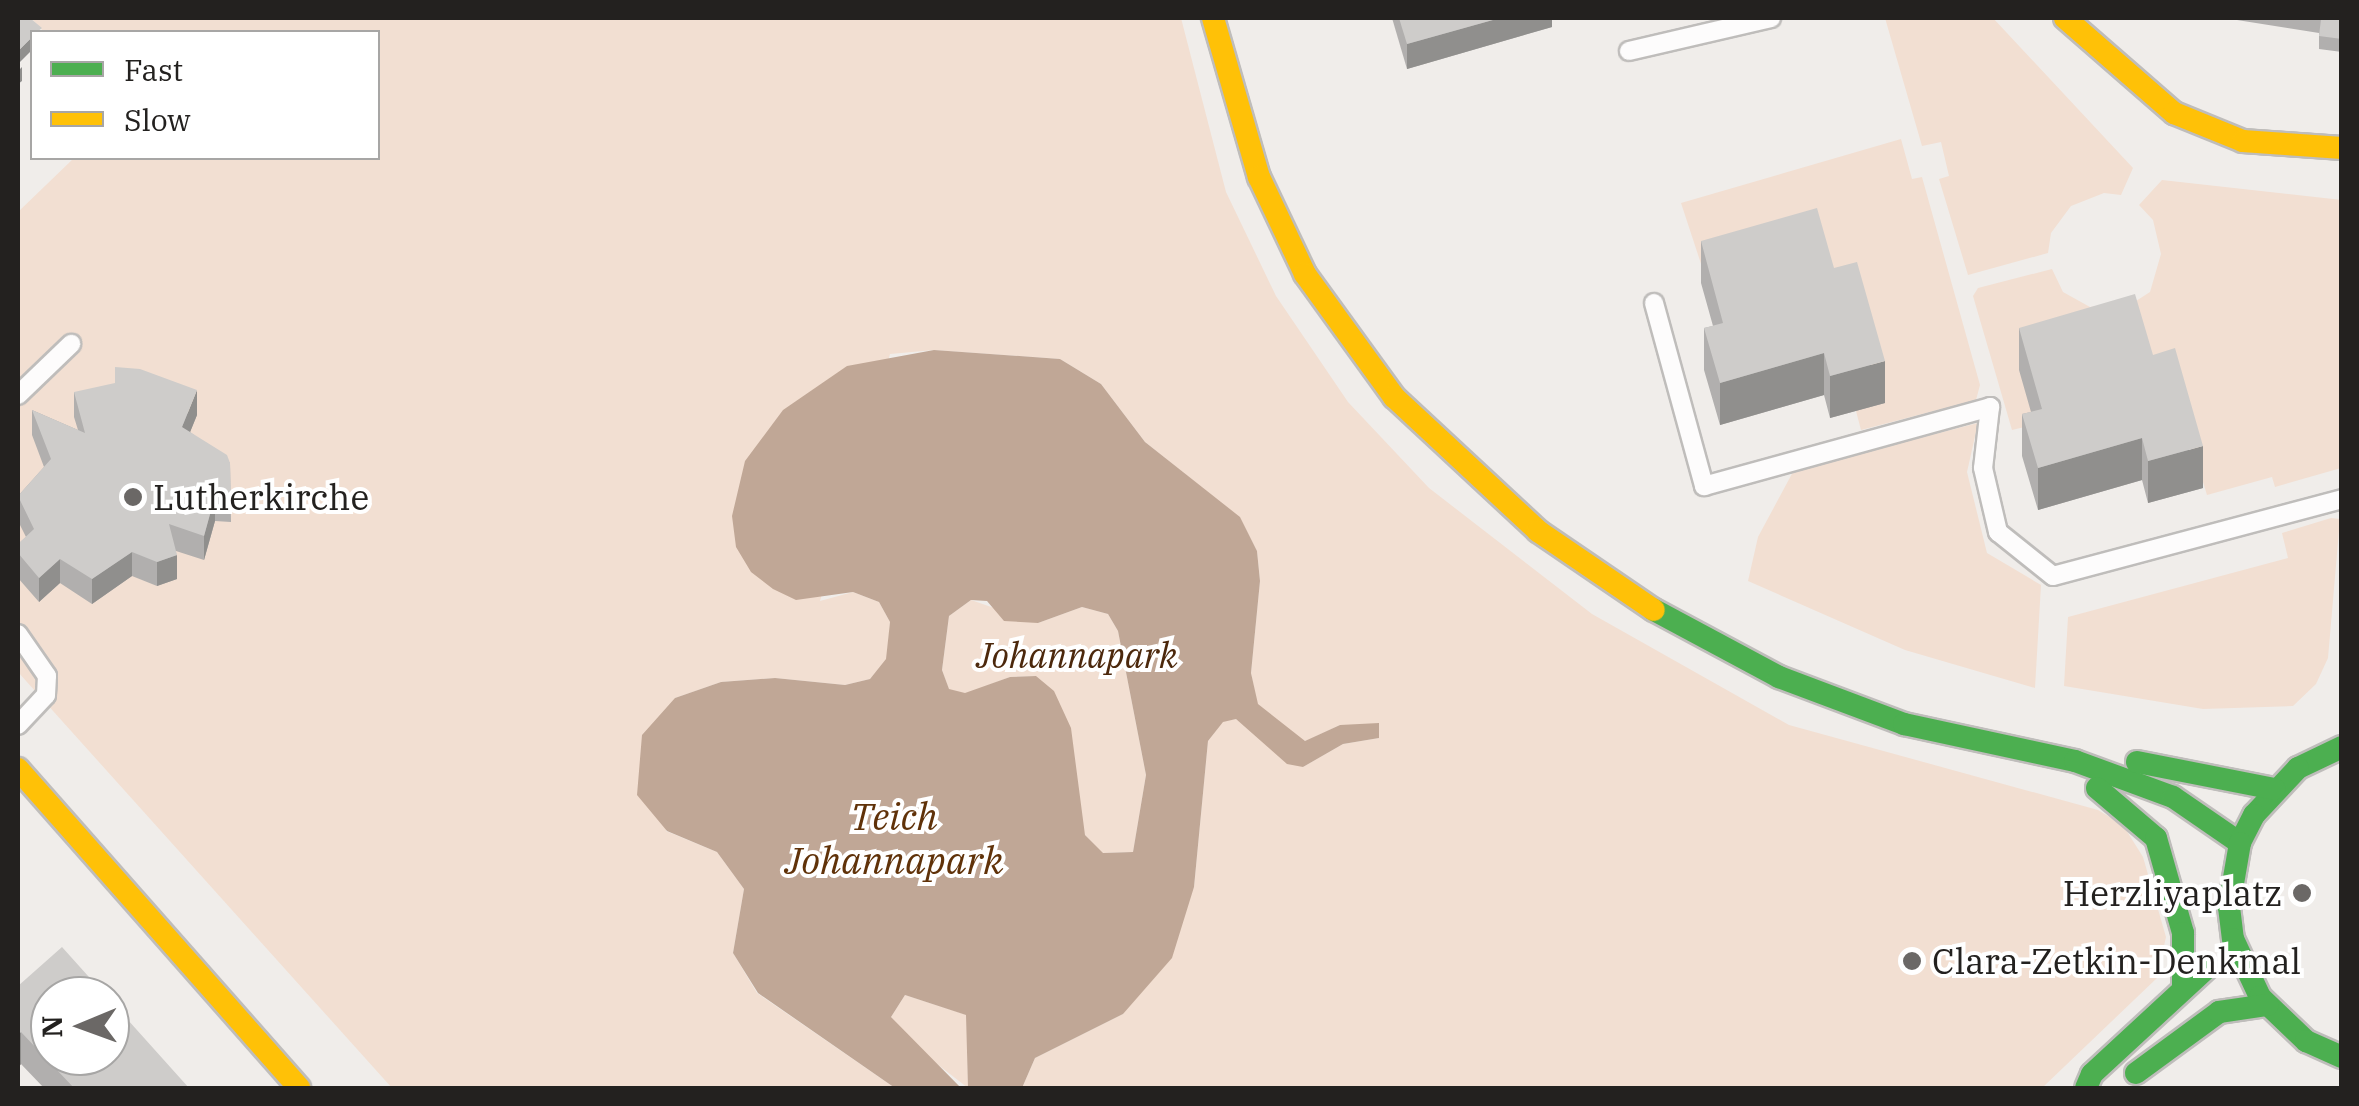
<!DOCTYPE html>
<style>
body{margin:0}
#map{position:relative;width:2359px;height:1106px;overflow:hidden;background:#f0edea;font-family:"IBM Plex Serif",serif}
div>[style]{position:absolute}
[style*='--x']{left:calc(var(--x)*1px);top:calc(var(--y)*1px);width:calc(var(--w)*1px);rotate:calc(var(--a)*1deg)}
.green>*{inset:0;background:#f2dfd2}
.water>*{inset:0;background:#c0a796}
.roads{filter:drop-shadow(2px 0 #bfbdbb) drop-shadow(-2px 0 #bfbdbb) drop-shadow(0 2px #bfbdbb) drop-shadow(0 -2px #bfbdbb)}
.lane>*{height:18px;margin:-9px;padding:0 9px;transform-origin:9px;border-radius:9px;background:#fdfcfc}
.fast>*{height:22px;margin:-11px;padding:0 11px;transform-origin:11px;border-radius:11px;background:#4caf50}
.slow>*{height:22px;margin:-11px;padding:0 11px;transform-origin:11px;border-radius:11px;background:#ffc107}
.wall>*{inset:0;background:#b1afae}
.shaded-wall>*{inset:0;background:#908f8d}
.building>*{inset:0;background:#ceccca}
.dots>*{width:28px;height:28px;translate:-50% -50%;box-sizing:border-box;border:5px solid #fff;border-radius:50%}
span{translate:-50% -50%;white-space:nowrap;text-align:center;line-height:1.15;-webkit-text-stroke:8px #fff;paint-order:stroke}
.poi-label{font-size:35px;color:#23211f}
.left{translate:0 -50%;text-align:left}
.right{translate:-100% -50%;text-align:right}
.park-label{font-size:35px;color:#4c280c;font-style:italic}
.water-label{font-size:38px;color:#603209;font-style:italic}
.frame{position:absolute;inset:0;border:20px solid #23211f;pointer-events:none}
.legend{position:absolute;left:30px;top:30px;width:350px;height:130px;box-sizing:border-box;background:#fff;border:2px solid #a7a6a5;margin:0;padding:12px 18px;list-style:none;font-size:30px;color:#23211f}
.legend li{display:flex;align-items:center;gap:20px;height:50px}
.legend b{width:50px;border:2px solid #a7a6a5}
.north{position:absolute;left:30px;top:976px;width:100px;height:100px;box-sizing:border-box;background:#fff;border:2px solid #a7a6a5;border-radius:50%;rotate:269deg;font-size:28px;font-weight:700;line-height:40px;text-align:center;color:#23211f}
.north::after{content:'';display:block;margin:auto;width:35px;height:45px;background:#6b6866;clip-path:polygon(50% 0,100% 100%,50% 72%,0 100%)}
</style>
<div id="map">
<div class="green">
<i style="clip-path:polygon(31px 18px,1181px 18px,1226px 192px,1276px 296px,1348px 402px,1429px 488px,1592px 614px,1789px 725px,2098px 810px,2123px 825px,2143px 857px,2166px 937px,2157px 978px,2042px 1088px,1022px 1088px,1035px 1058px,1123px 1014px,1194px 887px,1208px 741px,1223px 721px,1236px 719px,1303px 767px,1343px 744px,1379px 738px,1340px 725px,1306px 741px,1295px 739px,1257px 704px,1251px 673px,1260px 581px,1257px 551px,1240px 518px,1145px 442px,1101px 384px,1060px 359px,934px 350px,890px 354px,820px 601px,853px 592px,879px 602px,890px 622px,887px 659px,870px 679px,845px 685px,775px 678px,721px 682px,675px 698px,666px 831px,717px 852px,744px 889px,733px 953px,757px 993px,895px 1088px,392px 1088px,18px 672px,18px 212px,74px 158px,378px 158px,378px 32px,44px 32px)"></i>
<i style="clip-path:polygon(1885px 18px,1993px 18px,2133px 168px,2121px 195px,2104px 193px,2071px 206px,2051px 233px,2048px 253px,1968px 275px,1939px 179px,1949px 176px,1941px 142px,1922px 146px)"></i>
<i style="clip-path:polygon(1901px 139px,1912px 179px,1922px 177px,1980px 385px,1976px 400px,1861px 430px,1856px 411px,1707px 282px,1681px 203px)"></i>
<i style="clip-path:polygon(2162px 180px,2342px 200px,2341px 468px,2275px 487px,2272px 477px,2207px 495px,2175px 391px,2012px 430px,1973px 296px,1978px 288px,2052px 269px,2063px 292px,2090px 307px,2136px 301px,2150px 292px,2161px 254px,2153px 220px,2139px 205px)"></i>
<i style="clip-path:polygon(1978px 423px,1967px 472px,1987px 553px,2041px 585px,2035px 688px,1905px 650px,1748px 581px,1758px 537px,1794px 470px)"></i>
<i style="clip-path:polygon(2331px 518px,2340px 519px,2328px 658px,2316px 684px,2293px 706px,2203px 709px,2064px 686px,2068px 617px,2288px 558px,2282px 533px)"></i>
<i style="clip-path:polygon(971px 600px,1038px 623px,1082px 607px,1108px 614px,1118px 631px,1146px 775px,1133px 852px,1102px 853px,1085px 835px,1036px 676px,1010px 677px,965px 694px,949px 690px,942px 670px,949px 616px)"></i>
<i style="clip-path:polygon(905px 995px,967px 1015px,968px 1088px,919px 1050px,891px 1017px)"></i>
</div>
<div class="water">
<i style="clip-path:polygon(evenodd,934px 350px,1060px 359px,1101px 384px,1145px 442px,1240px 517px,1257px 551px,1260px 581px,1251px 673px,1258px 704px,1305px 741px,1340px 725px,1379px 723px,1379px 738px,1343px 744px,1303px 767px,1287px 764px,1236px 719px,1223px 722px,1208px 741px,1194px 887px,1172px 958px,1123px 1014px,1035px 1058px,1022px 1088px,968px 1088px,966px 1015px,905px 995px,891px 1017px,961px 1088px,895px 1088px,758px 993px,733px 953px,744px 889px,717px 852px,667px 831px,637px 795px,642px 735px,675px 698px,721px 682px,775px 678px,845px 685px,870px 679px,886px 659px,890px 622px,879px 602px,853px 592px,796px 600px,773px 589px,751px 572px,736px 547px,732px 516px,745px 461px,783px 410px,847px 366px,934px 350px,971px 600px,987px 601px,1004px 621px,1038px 623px,1082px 607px,1108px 614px,1118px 631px,1146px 775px,1133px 852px,1103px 853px,1085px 835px,1071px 728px,1054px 691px,1036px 676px,1010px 677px,965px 693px,949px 689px,942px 670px,949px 616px,971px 600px)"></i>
</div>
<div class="roads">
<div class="lane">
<i style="--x:1629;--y:51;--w:146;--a:-13.1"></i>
<i style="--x:1654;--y:303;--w:190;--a:74.7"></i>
<i style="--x:1704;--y:486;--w:297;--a:-15.4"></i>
<i style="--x:1990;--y:407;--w:61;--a:96.5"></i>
<i style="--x:1983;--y:468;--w:66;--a:76.8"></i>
<i style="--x:1998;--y:532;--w:70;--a:38.7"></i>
<i style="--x:2053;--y:576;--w:299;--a:-14.9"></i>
<i style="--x:18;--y:395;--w:74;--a:-43.9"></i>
<i style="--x:18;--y:634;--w:51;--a:55.4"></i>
<i style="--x:47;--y:676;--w:19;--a:93"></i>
<i style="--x:46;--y:695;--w:41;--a:133"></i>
</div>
<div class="fast">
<i style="--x:1654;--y:610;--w:142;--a:28.2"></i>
<i style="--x:1779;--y:677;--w:134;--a:20.6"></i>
<i style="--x:1904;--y:724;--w:175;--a:12.2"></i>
<i style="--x:2075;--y:761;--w:104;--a:20.2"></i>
<i style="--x:2173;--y:797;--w:81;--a:34.5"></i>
<i style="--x:2342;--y:747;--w:49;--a:154.5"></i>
<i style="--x:2298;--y:768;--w:64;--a:133.1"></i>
<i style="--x:2254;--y:815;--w:31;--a:117"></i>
<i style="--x:2240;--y:843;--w:65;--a:99.8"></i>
<i style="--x:2229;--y:907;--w:32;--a:83"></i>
<i style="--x:2233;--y:939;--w:64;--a:65"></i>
<i style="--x:2260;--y:997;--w:64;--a:43.7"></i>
<i style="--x:2306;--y:1041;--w:39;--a:24"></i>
<i style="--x:2137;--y:762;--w:140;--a:11.1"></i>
<i style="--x:2097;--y:788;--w:77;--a:40.3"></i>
<i style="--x:2156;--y:838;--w:99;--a:74.1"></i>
<i style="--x:2183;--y:933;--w:55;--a:90"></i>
<i style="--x:2136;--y:1073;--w:103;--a:-36.3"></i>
<i style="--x:2219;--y:1012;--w:49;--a:-8.3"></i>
<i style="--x:2086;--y:1088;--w:15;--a:-67"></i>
<i style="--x:2092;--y:1074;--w:156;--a:-42.7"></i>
</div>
<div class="slow">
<i style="--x:1213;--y:18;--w:166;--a:73.9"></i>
<i style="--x:1259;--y:177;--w:107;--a:64.6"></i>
<i style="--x:1305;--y:274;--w:152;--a:54.1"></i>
<i style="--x:1394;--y:397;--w:197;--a:42.9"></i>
<i style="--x:1538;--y:531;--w:140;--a:34.3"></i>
<i style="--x:2065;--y:18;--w:145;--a:41.1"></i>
<i style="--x:2174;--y:113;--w:74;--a:22.1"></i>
<i style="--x:2243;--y:141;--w:99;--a:4"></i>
<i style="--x:18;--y:769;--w:425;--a:48.6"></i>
</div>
</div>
<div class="wall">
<i style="clip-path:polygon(1392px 18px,1552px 18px,1552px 27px,1407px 69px)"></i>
<i style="clip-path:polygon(2237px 18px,2342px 18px,2342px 52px,2319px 49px,2319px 33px,2237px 20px)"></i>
<i style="clip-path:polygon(1701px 241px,1834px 268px,1885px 403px,1830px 418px,1824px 395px,1720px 425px,1704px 370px,1704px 328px,1713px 326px,1701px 283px)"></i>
<i style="clip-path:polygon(2019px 328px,2153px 355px,2203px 488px,2148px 503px,2142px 480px,2038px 510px,2022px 456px,2022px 414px,2031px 412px,2019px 370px)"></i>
<i style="clip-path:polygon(74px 392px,197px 415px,190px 432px,230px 463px,231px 522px,215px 521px,204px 560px,176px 551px,177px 579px,157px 586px,132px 576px,92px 604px,60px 583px,39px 602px,18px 578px,18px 544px,26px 537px,18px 521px,18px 496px,44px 467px,32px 435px,32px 410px,78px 430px,74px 417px)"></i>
<i style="clip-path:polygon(18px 986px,189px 1088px,44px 1088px,21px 1064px,18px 1068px)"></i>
</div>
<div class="shaded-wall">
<i style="clip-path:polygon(1500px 18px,1552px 18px,1552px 27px,1407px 69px,1407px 44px)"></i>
<i style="clip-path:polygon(32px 37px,32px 50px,18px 64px,18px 51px)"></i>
<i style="clip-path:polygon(22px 67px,22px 81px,18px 84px,18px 71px)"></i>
<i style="clip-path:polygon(1824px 353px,1824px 395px,1720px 425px,1720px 383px)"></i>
<i style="clip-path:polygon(1885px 361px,1885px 403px,1830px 418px,1830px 376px)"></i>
<i style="clip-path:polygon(197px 390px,197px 415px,182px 452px,182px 427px)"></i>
<i style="clip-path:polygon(2142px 438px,2142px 480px,2038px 510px,2038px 468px)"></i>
<i style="clip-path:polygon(2203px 446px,2203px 488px,2148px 503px,2148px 461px)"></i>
<i style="clip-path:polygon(215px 496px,215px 521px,204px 560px,204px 536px)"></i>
<i style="clip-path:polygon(132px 552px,132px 576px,92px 604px,92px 579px)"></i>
<i style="clip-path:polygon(177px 555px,177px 579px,157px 586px,157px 562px)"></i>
<i style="clip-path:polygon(60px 559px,60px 583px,39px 602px,39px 578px)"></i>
<i style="clip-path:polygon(21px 1032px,21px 1064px,18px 1068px,18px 1035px)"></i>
</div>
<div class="building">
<i style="clip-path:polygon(18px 18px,30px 18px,42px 28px,37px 32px,32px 32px,32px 37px,18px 51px)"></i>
<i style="clip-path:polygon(1399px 18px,1500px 18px,1407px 44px)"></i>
<i style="clip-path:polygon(2309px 18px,2342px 18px,2342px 39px,2319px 36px,2321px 19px)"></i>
<i style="clip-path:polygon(1817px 208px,1834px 268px,1857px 262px,1885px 361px,1830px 376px,1824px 353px,1720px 383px,1704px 328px,1723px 323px,1701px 241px)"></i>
<i style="clip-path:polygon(2135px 294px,2153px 355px,2175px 348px,2203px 446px,2148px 461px,2142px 438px,2038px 468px,2022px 414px,2042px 409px,2019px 328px)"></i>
<i style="clip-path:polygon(115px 367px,140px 369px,197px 390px,182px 427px,227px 455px,230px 463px,231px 497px,215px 496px,204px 536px,169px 524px,177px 555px,157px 562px,132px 552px,92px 579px,60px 559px,39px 578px,18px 553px,18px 544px,34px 529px,18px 496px,51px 459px,32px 410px,85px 433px,74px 392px,115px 383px)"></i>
<i style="clip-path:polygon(62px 947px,106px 996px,50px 996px,50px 1056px,110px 1056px,110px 1000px,189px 1088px,74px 1088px,21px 1032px,18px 1035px,18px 986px)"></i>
</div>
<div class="dots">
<i style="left:133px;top:497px;background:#6b6866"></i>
<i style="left:2302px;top:893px;background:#6b6866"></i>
<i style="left:1912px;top:961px;background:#6b6866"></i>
</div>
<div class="poi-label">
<span class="left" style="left:153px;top:497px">Lutherkirche</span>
<span class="right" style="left:2282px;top:893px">Herzliyaplatz</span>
<span class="left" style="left:1932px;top:961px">Clara-Zetkin-Denkmal</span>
</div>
<div class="park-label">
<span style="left:1077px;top:655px">Johannapark</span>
</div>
<div class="water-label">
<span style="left:894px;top:838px">Teich<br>Johannapark</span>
</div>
<div class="frame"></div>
<ul class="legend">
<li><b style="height:12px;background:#4caf50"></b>Fast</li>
<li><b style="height:12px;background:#ffc107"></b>Slow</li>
</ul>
<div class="north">N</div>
</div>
